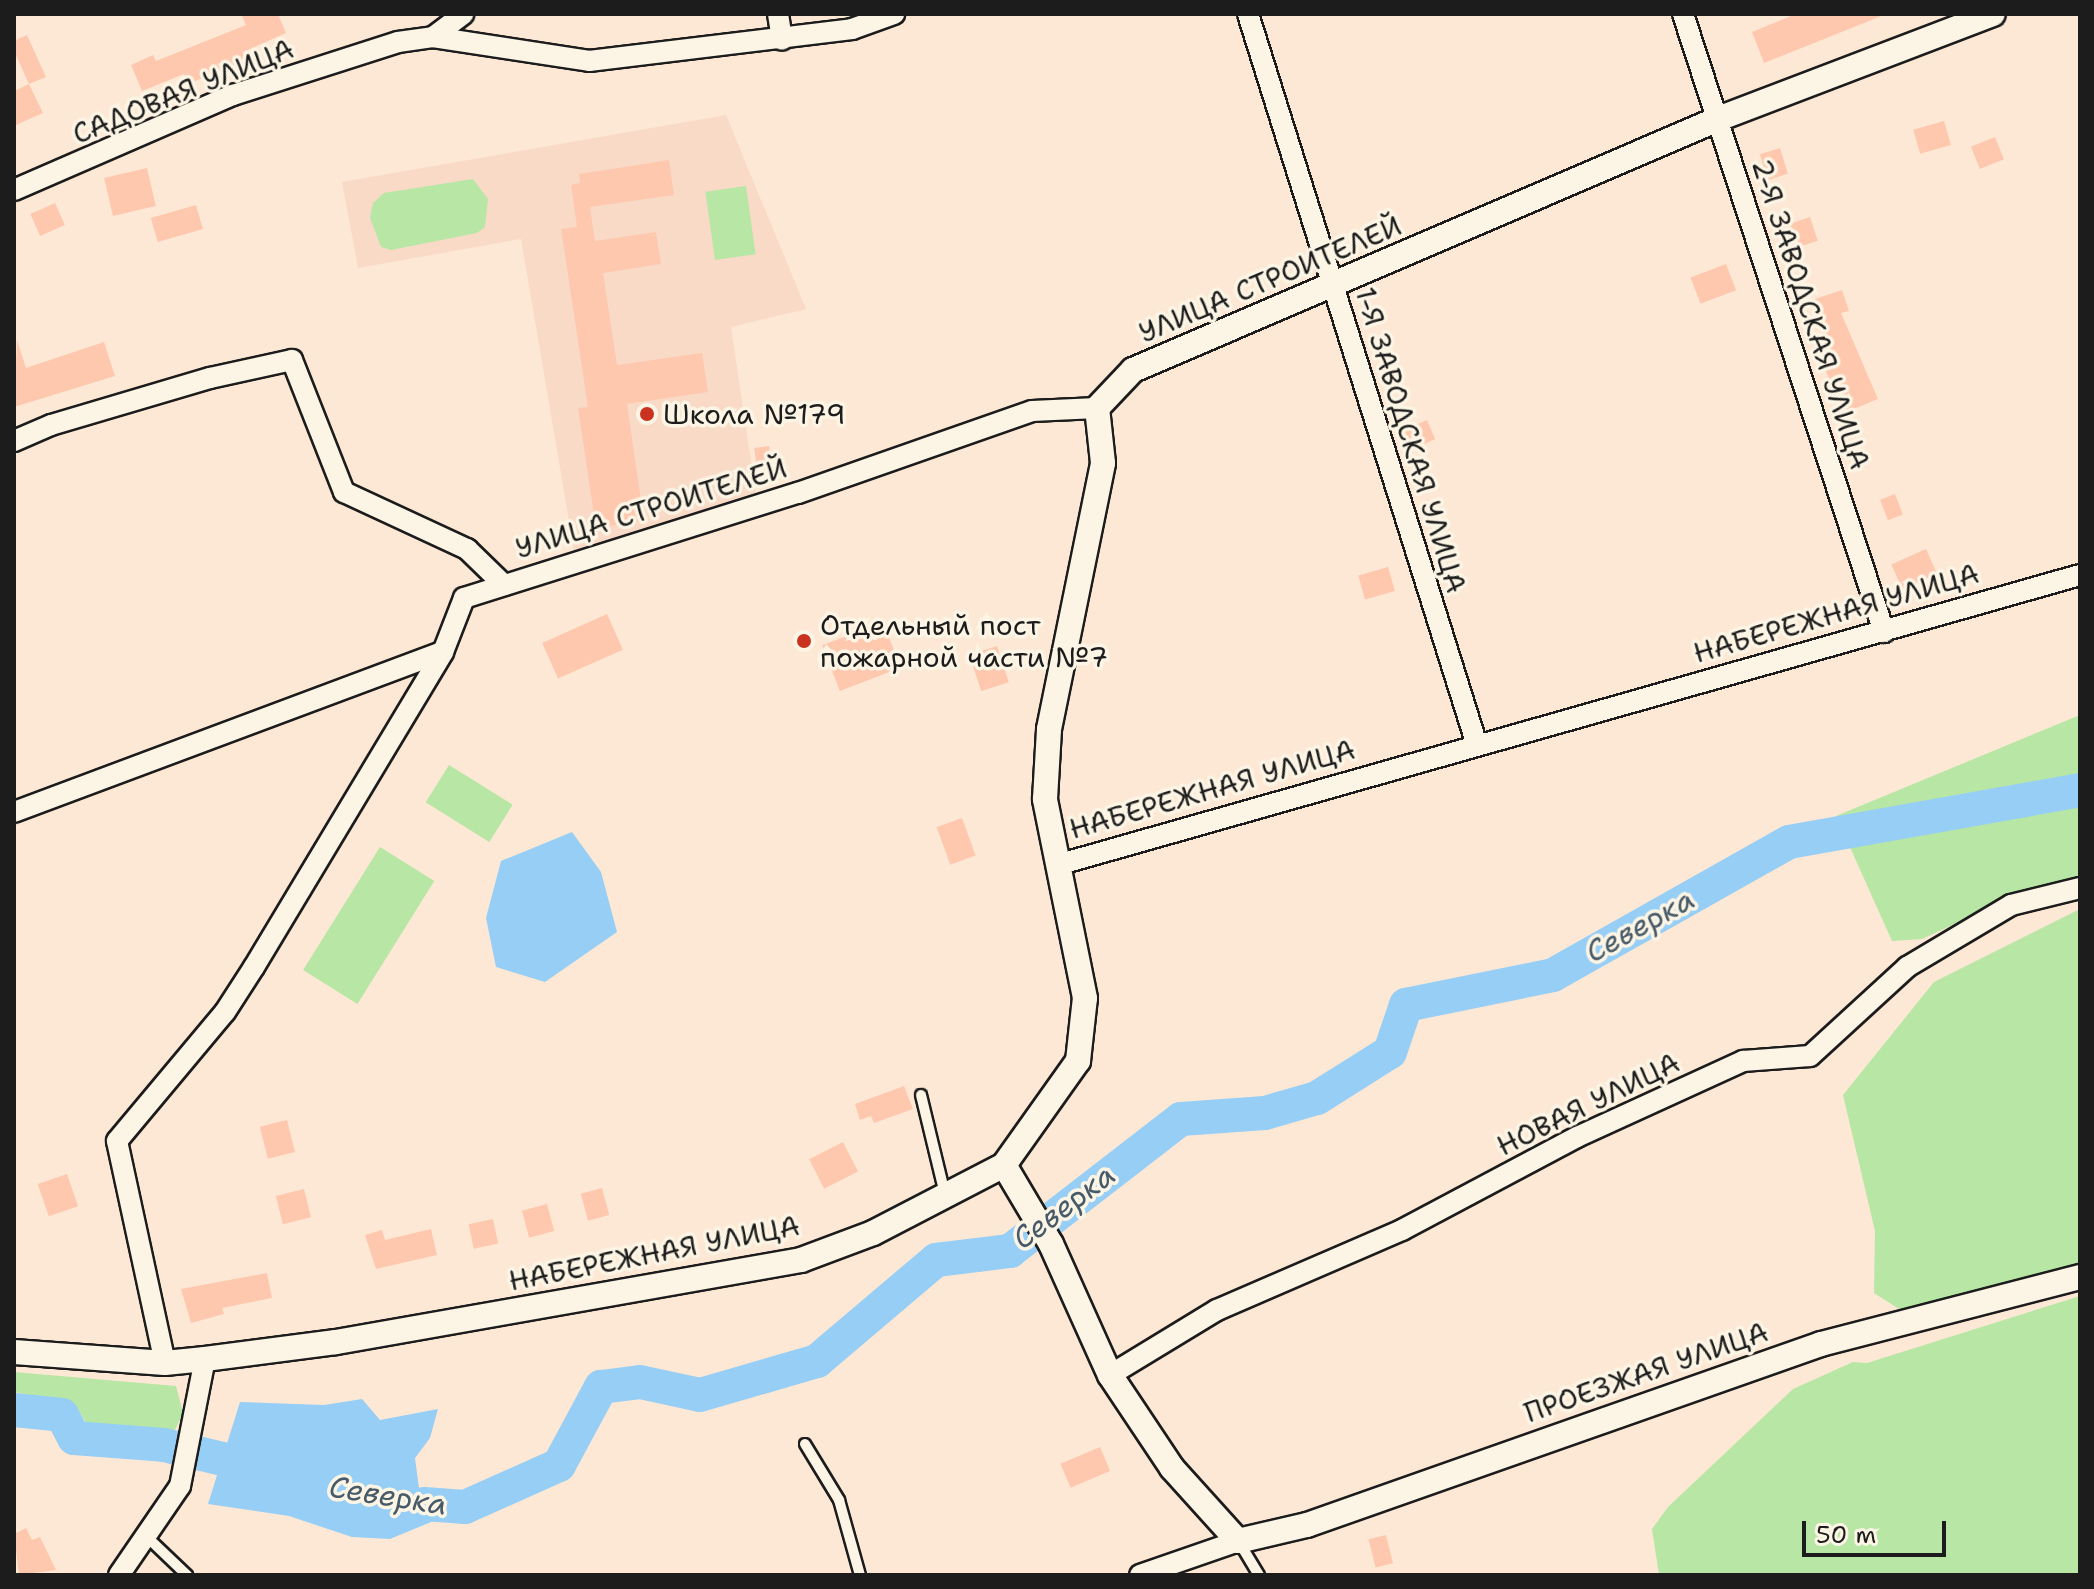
<!DOCTYPE html>
<meta charset="utf-8">
<style>
body{margin:0}
#map{position:relative;width:2094px;height:1589px;overflow:hidden;background:#fde8d5;font-family:"Shantell Sans",sans-serif}
div>[style]{position:absolute}
[style*='--x']{left:calc(var(--x)*1px);top:calc(var(--y)*1px);width:calc(var(--w)*1px);rotate:calc(var(--a)*1deg)}
.built>*{inset:0;background:#f8dac7}
.green>*{inset:0;background:#b7e6a5;transform-origin:0 0}
.water>*{inset:0;background:#96cef5}
.river>*{height:34px;margin:-17px;padding:0 17px;transform-origin:17px;border-radius:17px;background:#96cef5}
.building>*{inset:0;background:#fec8af;transform-origin:0 0}
.roads{filter:drop-shadow(2px 0 #1c1c1c) drop-shadow(-2px 0 #1c1c1c) drop-shadow(0 2px #1c1c1c) drop-shadow(0 -2px #1c1c1c)}
.service>*{height:10px;margin:-5px;padding:0 5px;transform-origin:5px;border-radius:5px;background:#fcf5e5}
.minor>*{height:20px;margin:-10px;padding:0 10px;transform-origin:10px;border-radius:10px;background:#fcf5e5}
.tertiary>*{height:24px;margin:-12px;padding:0 12px;transform-origin:12px;border-radius:12px;background:#fcf5e5}
.dots>*{width:22px;height:22px;translate:-50% -50%;box-sizing:border-box;border:4px solid #fcf5e5;border-radius:50%}
span{translate:-50% -50%;white-space:nowrap;text-align:center;line-height:1.15;-webkit-text-stroke:7px #fcf5e5;paint-order:stroke}
.street-label{font-size:28px;color:#1c1c1c}
.poi-label{font-size:28px;color:#1c1c1c}
.left{translate:0 -50%;text-align:left}
.water-label{font-size:30px;color:#475a68;font-style:italic}
.frame{position:absolute;inset:0;border:16px solid #1c1c1c;pointer-events:none}
.scale{position:absolute;left:1802px;top:1521px;width:144px;height:36px;box-sizing:border-box;border:4px solid #1c1c1c;border-top:0;padding-left:10px;font-size:24px;line-height:28px;white-space:nowrap;color:#1c1c1c;-webkit-text-stroke:6px #fcf5e5;paint-order:stroke}
</style>
<div id="map">
<div class="built">
<i style="clip-path:polygon(726px 115px,806px 309px,731px 327px,757px 502px,574px 550px,521px 239px,358px 268px,342px 182px)"></i>
</div>
<div class="green">
<i style="clip-path:polygon(473px 179px,488px 199px,485px 227px,477px 233px,391px 250px,381px 247px,370px 218px,373px 203px,384px 193px)"></i>
<i style="left:746px;top:186px;width:69px;height:41px;rotate:82deg"></i>
<i style="clip-path:polygon(2080px 715px,2080px 883px,2028px 890px,1922px 939px,1892px 941px,1836px 816px)"></i>
<i style="left:449px;top:765px;width:75px;height:44px;rotate:32deg"></i>
<i style="left:380px;top:847px;width:64px;height:145px;rotate:32deg"></i>
<i style="clip-path:polygon(2080px 909px,2080px 1265px,1907px 1314px,1874px 1293px,1875px 1231px,1843px 1095px,1934px 982px)"></i>
<i style="clip-path:polygon(2080px 1296px,2080px 1575px,1659px 1575px,1652px 1529px,1668px 1507px,1793px 1389px,1853px 1362px,1867px 1363px)"></i>
<i style="clip-path:polygon(14px 1372px,176px 1386px,183px 1413px,174px 1432px,87px 1424px,74px 1403px,14px 1392px)"></i>
</div>
<div class="water">
<i style="clip-path:polygon(572px 832px,601px 872px,617px 932px,545px 982px,496px 967px,486px 918px,501px 861px)"></i>
<i style="clip-path:polygon(362px 1399px,380px 1420px,438px 1409px,430px 1438px,415px 1458px,420px 1496px,470px 1506px,390px 1539px,352px 1537px,289px 1516px,208px 1504px,240px 1402px,324px 1405px)"></i>
</div>
<div class="river">
<i style="--x:14;--y:1410;--w:48;--a:5.9"></i>
<i style="--x:62;--y:1415;--w:26;--a:62"></i>
<i style="--x:74;--y:1438;--w:90;--a:4.4"></i>
<i style="--x:164;--y:1445;--w:107;--a:13.5"></i>
<i style="--x:424;--y:1504;--w:41;--a:4.2"></i>
<i style="--x:465;--y:1507;--w:103;--a:-24.1"></i>
<i style="--x:559;--y:1465;--w:89;--a:-61.7"></i>
<i style="--x:601;--y:1387;--w:39;--a:-7"></i>
<i style="--x:640;--y:1382;--w:61;--a:12.2"></i>
<i style="--x:700;--y:1395;--w:122;--a:-16.2"></i>
<i style="--x:817;--y:1361;--w:156;--a:-40.3"></i>
<i style="--x:936;--y:1260;--w:75;--a:-6.9"></i>
<i style="--x:1010;--y:1251;--w:216;--a:-37.7"></i>
<i style="--x:1181;--y:1119;--w:84;--a:-4.1"></i>
<i style="--x:1265;--y:1113;--w:54;--a:-16.1"></i>
<i style="--x:1317;--y:1098;--w:86;--a:-32.2"></i>
<i style="--x:1390;--y:1052;--w:50;--a:-71.2"></i>
<i style="--x:1406;--y:1005;--w:150;--a:-11.5"></i>
<i style="--x:1553;--y:975;--w:271;--a:-29.4"></i>
<i style="--x:1789;--y:842;--w:296;--a:-10.1"></i>
</div>
<div class="building">
<i style="clip-path:polygon(241px 14px,278px 14px,286px 33px,243px 52px,246px 60px,188px 84px,184px 74px,142px 91px,131px 65px,153px 55px,156px 61px,246px 25px)"></i>
<i style="clip-path:polygon(1796px 14px,1884px 14px,1884px 15px,1764px 63px,1752px 32px)"></i>
<i style="clip-path:polygon(27px 35px,46px 77px,29px 84px,14px 51px,14px 41px)"></i>
<i style="clip-path:polygon(29px 84px,43px 113px,14px 126px,14px 91px)"></i>
<i style="left:1944px;top:121px;width:25px;height:32px;rotate:74deg"></i>
<i style="left:1995px;top:137px;width:24px;height:26px;rotate:68deg"></i>
<i style="left:1780px;top:148px;width:27px;height:21px;rotate:73deg"></i>
<i style="clip-path:polygon(669px 160px,674px 195px,590px 207px,595px 241px,656px 232px,661px 264px,603px 273px,617px 365px,702px 353px,708px 392px,627px 404px,644px 521px,596px 528px,578px 408px,588px 407px,561px 229px,577px 227px,571px 185px,580px 183px,579px 174px)"></i>
<i style="left:147px;top:168px;width:39px;height:44px;rotate:77deg"></i>
<i style="left:55px;top:203px;width:24px;height:27px;rotate:66deg"></i>
<i style="left:196px;top:205px;width:25px;height:47px;rotate:74deg"></i>
<i style="left:1810px;top:217px;width:25px;height:28px;rotate:72deg"></i>
<i style="left:1726px;top:264px;width:28px;height:38px;rotate:69deg"></i>
<i style="clip-path:polygon(1842px 290px,1849px 311px,1841px 313px,1878px 399px,1844px 413px,1812px 339px,1823px 334px,1812px 300px)"></i>
<i style="clip-path:polygon(17px 340px,26px 368px,104px 342px,115px 376px,14px 407px)"></i>
<i style="left:1427px;top:420px;width:21px;height:25px;rotate:67deg"></i>
<i style="left:769px;top:446px;width:29px;height:15px;rotate:82deg"></i>
<i style="left:1895px;top:494px;width:22px;height:16px;rotate:69deg"></i>
<i style="left:1926px;top:549px;width:27px;height:38px;rotate:66deg"></i>
<i style="left:1388px;top:567px;width:25px;height:31px;rotate:74deg"></i>
<i style="left:607px;top:614px;width:39px;height:71px;rotate:66deg"></i>
<i style="left:883px;top:622px;width:49px;height:65px;rotate:69deg"></i>
<i style="left:997px;top:646px;width:38px;height:29px;rotate:72deg"></i>
<i style="left:962px;top:818px;width:40px;height:27px;rotate:70deg"></i>
<i style="clip-path:polygon(904px 1086px,913px 1109px,874px 1123px,871px 1116px,860px 1120px,855px 1104px)"></i>
<i style="left:287px;top:1120px;width:33px;height:28px;rotate:76deg"></i>
<i style="left:843px;top:1142px;width:33px;height:38px;rotate:63deg"></i>
<i style="left:67px;top:1174px;width:34px;height:31px;rotate:71deg"></i>
<i style="left:602px;top:1188px;width:28px;height:22px;rotate:75deg"></i>
<i style="left:304px;top:1189px;width:29px;height:29px;rotate:76deg"></i>
<i style="left:547px;top:1204px;width:28px;height:26px;rotate:75deg"></i>
<i style="left:493px;top:1219px;width:25px;height:25px;rotate:78deg"></i>
<i style="clip-path:polygon(431px 1229px,437px 1255px,376px 1269px,365px 1235px,382px 1230px,385px 1240px)"></i>
<i style="clip-path:polygon(267px 1273px,272px 1298px,222px 1308px,224px 1314px,191px 1323px,181px 1289px)"></i>
<i style="left:1100px;top:1447px;width:26px;height:43px;rotate:67deg"></i>
<i style="clip-path:polygon(26px 1528px,32px 1540px,40px 1537px,56px 1570px,19px 1575px,14px 1534px)"></i>
<i style="left:1386px;top:1535px;width:29px;height:18px;rotate:76deg"></i>
</div>
<div class="roads">
<div class="service">
<i style="--x:921;--y:1095;--w:102;--a:76.4"></i>
<i style="--x:805;--y:1444;--w:66;--a:58.7"></i>
<i style="--x:839;--y:1500;--w:78;--a:74.4"></i>
<i style="--x:146;--y:1536;--w:57;--a:43.6"></i>
<i style="--x:1239;--y:1542;--w:39;--a:59"></i>
</div>
<div class="minor">
<i style="--x:778;--y:14;--w:26;--a:81"></i>
<i style="--x:1248;--y:14;--w:766;--a:72.61"></i>
<i style="--x:1683;--y:14;--w:650;--a:71.98"></i>
<i style="--x:433;--y:37;--w:38;--a:-37"></i>
<i style="--x:14;--y:190;--w:239;--a:-23.5"></i>
<i style="--x:233;--y:95;--w:173;--a:-17.8"></i>
<i style="--x:398;--y:42;--w:35;--a:-8"></i>
<i style="--x:433;--y:37;--w:158;--a:8.7"></i>
<i style="--x:589;--y:61;--w:265;--a:-6.9"></i>
<i style="--x:852;--y:29;--w:45;--a:-19.7"></i>
<i style="--x:14;--y:441;--w:40;--a:-23.4"></i>
<i style="--x:51;--y:425;--w:166;--a:-16.5"></i>
<i style="--x:210;--y:378;--w:84;--a:-12.4"></i>
<i style="--x:292;--y:360;--w:142;--a:68.5"></i>
<i style="--x:344;--y:492;--w:136;--a:24.9"></i>
<i style="--x:467;--y:549;--w:52;--a:44.2"></i>
<i style="--x:14;--y:812;--w:458;--a:-20.5"></i>
<i style="--x:1057;--y:865;--w:1063;--a:-15.83"></i>
<i style="--x:165;--y:1363;--w:227;--a:-102.2"></i>
<i style="--x:117;--y:1141;--w:168;--a:-50.1"></i>
<i style="--x:225;--y:1012;--w:54;--a:-57.2"></i>
<i style="--x:254;--y:967;--w:367;--a:-59"></i>
<i style="--x:443;--y:652;--w:58;--a:-68.7"></i>
<i style="--x:464;--y:598;--w:350;--a:-17.5"></i>
<i style="--x:798;--y:493;--w:248;--a:-19.3"></i>
<i style="--x:1032;--y:411;--w:65;--a:-2.6"></i>
<i style="--x:1110;--y:1375;--w:125;--a:-31.3"></i>
<i style="--x:1217;--y:1310;--w:202;--a:-23.4"></i>
<i style="--x:1402;--y:1230;--w:198;--a:-28"></i>
<i style="--x:1577;--y:1137;--w:183;--a:-24.6"></i>
<i style="--x:1743;--y:1061;--w:67;--a:-4.3"></i>
<i style="--x:1810;--y:1056;--w:132;--a:-42.5"></i>
<i style="--x:1907;--y:967;--w:121;--a:-30.8"></i>
<i style="--x:2011;--y:905;--w:71;--a:-13.8"></i>
<i style="--x:119;--y:1575;--w:108;--a:-55.6"></i>
<i style="--x:180;--y:1486;--w:129;--a:-78.9"></i>
<i style="--x:1140;--y:1575;--w:104;--a:-19.1"></i>
</div>
<div class="tertiary">
<i style="--x:1004;--y:1165;--w:92;--a:59.3"></i>
<i style="--x:1051;--y:1244;--w:144;--a:65.8"></i>
<i style="--x:1110;--y:1375;--w:112;--a:56.3"></i>
<i style="--x:1172;--y:1468;--w:98;--a:47.9"></i>
<i style="--x:1238;--y:1541;--w:71;--a:-13.1"></i>
<i style="--x:1307;--y:1525;--w:545;--a:-19.4"></i>
<i style="--x:1821;--y:1344;--w:268;--a:-14.5"></i>
<i style="--x:14;--y:1352;--w:151;--a:4.2"></i>
<i style="--x:165;--y:1363;--w:40;--a:-5.7"></i>
<i style="--x:205;--y:1359;--w:132;--a:-7.4"></i>
<i style="--x:336;--y:1342;--w:472;--a:-10"></i>
<i style="--x:801;--y:1260;--w:77;--a:-20.6"></i>
<i style="--x:873;--y:1233;--w:148;--a:-27.4"></i>
<i style="--x:1004;--y:1165;--w:128;--a:-54.6"></i>
<i style="--x:1078;--y:1061;--w:63;--a:-83.7"></i>
<i style="--x:1085;--y:998;--w:203;--a:-101.4"></i>
<i style="--x:1045;--y:799;--w:70;--a:-86.7"></i>
<i style="--x:1049;--y:729;--w:271;--a:-78.5"></i>
<i style="--x:1103;--y:463;--w:55;--a:-96.2"></i>
<i style="--x:1097;--y:408;--w:52;--a:-46.5"></i>
<i style="--x:1133;--y:370;--w:637;--a:-23.22"></i>
<i style="--x:1718;--y:119;--w:294;--a:-20.9"></i>
</div>
</div>
<div class="dots">
<i style="left:647px;top:414px;background:#c8321e"></i>
<i style="left:804px;top:641px;background:#c8321e"></i>
</div>
<div class="street-label">
<span style="left:183px;top:91px;rotate:-22deg">САДОВАЯ УЛИЦА</span>
<span style="left:1270px;top:279px;rotate:-23deg">УЛИЦА СТРОИТЕЛЕЙ</span>
<span style="left:1811px;top:314px;rotate:72deg">2-Я ЗАВОДСКАЯ УЛИЦА</span>
<span style="left:1411px;top:440px;rotate:73deg">1-Я ЗАВОДСКАЯ УЛИЦА</span>
<span style="left:651px;top:508px;rotate:-17deg">УЛИЦА СТРОИТЕЛЕЙ</span>
<span style="left:1836px;top:613px;rotate:-16deg">НАБЕРЕЖНАЯ УЛИЦА</span>
<span style="left:1212px;top:789px;rotate:-16deg">НАБЕРЕЖНАЯ УЛИЦА</span>
<span style="left:1588px;top:1104px;rotate:-26deg">НОВАЯ УЛИЦА</span>
<span style="left:654px;top:1253px;rotate:-11deg">НАБЕРЕЖНАЯ УЛИЦА</span>
<span style="left:1646px;top:1372px;rotate:-19deg">ПРОЕЗЖАЯ УЛИЦА</span>
</div>
<div class="poi-label">
<span class="left" style="left:663px;top:414px">Школа №179</span>
<span class="left" style="left:820px;top:641px">Отдельный пост<br>пожарной части №7</span>
</div>
<div class="water-label">
<span style="left:1640px;top:926px;rotate:-29deg">Северка</span>
<span style="left:1064px;top:1207px;rotate:-37deg">Северка</span>
<span style="left:388px;top:1496px;rotate:9deg">Северка</span>
</div>
<div class="frame"></div>
<div class="scale">50 m</div>
</div>
